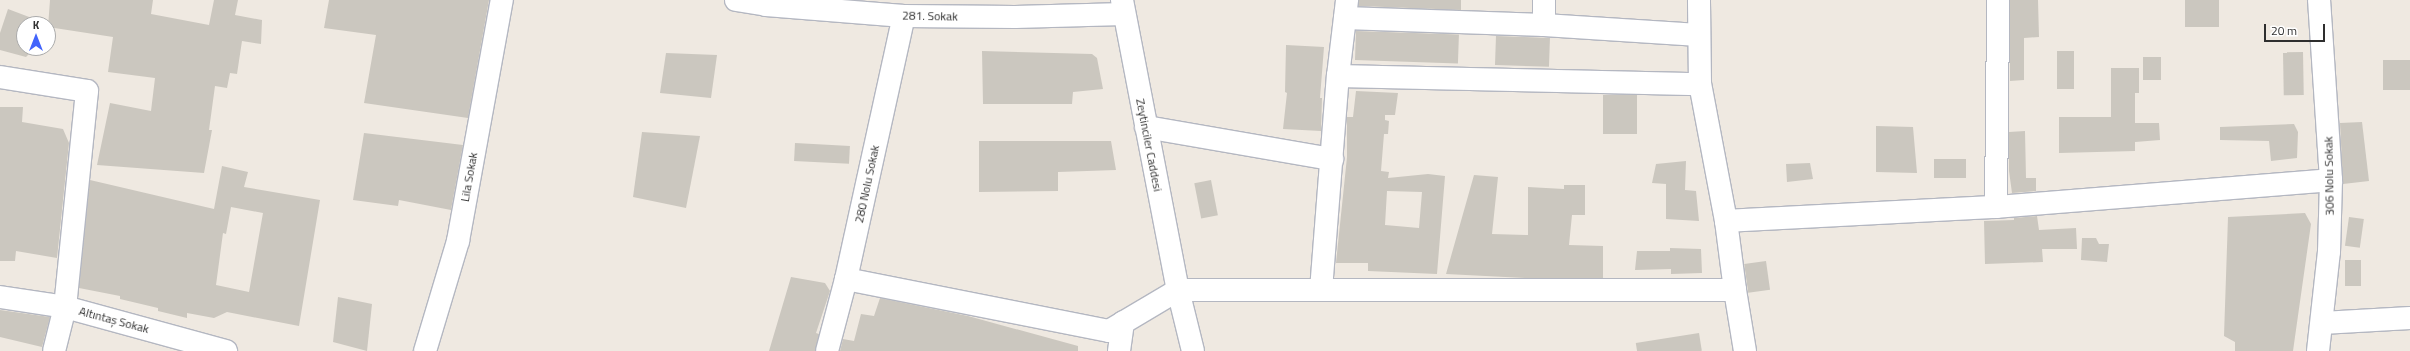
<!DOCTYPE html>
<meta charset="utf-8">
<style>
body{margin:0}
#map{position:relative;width:2410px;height:351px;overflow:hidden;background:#efe9e1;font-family:"Titillium Web",sans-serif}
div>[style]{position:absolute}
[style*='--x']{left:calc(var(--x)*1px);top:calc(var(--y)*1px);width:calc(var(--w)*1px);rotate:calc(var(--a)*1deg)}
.building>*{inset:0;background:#cbc7bf;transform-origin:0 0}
.roads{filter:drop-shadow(1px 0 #b4b7c1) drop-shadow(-1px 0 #b4b7c1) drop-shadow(0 1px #b4b7c1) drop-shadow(0 -1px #b4b7c1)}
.street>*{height:22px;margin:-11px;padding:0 11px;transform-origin:11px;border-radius:11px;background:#fff}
span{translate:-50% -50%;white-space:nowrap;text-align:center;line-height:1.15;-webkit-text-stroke:3px #fff;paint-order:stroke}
.street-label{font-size:12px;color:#2e2e2e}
.north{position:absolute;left:16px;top:16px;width:40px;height:40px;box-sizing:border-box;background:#fff;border:1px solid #ababab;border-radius:50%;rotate:0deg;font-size:11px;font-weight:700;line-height:16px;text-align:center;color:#2e2e2e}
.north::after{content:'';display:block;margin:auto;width:14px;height:18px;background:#4264fb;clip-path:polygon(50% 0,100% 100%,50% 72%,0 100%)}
.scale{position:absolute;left:2264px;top:24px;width:61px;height:18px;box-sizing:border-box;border:2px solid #2e2e2e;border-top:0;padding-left:5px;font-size:12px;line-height:14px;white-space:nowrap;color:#2e2e2e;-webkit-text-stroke:3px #fff;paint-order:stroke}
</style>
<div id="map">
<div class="building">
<i style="clip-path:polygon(50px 0,153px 0,151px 14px,209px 25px,214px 0,238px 0,235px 15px,262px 20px,261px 44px,242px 41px,237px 74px,230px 73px,227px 88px,215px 86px,209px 130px,212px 130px,204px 173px,97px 165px,110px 103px,151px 111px,155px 78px,108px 72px,113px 37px,48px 27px)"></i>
<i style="clip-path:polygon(329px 0,489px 0,468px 118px,364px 103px,376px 35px,324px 28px)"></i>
<i style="clip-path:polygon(1359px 0,1461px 0,1461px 10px,1359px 6px)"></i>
<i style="clip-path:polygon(2010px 0,2038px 0,2039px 37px,2024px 38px,2024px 80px,2010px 81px)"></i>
<i style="left:2185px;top:0;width:34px;height:27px"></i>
<i style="clip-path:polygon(8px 9px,45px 23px,24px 24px,24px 48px,44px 48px,43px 55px,30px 53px,26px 57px,0 50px,0 33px)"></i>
<i style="left:1356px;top:31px;width:103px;height:29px;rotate:2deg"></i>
<i style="left:1496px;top:36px;width:54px;height:29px;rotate:2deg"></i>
<i style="clip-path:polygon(1286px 45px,1324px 47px,1320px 98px,1322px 98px,1321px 131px,1283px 129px,1287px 93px,1285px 92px)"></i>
<i style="clip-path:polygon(982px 51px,1092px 54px,1097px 58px,1103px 89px,1073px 92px,1072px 104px,983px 104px)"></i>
<i style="left:2057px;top:51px;width:17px;height:38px"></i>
<i style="left:2303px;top:52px;width:43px;height:20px;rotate:89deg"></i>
<i style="clip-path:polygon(666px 53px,717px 55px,711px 98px,660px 93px)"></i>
<i style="left:2161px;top:57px;width:23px;height:18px;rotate:90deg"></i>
<i style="left:2410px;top:60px;width:30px;height:27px;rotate:90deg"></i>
<i style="clip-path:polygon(2111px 68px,2139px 68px,2139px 93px,2135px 93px,2135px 123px,2159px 123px,2160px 140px,2135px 142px,2135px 151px,2059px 153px,2059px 117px,2111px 117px)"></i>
<i style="clip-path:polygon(evenodd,1356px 91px,1398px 93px,1395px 115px,1385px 115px,1385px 120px,1389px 121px,1388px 134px,1384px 134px,1381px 171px,1389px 172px,1388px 178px,1428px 174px,1445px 176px,1437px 274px,1368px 271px,1368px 263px,1336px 263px,1347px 157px,1347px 117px,1353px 117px,1356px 91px,1387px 191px,1422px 192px,1419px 228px,1385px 225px,1387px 191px)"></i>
<i style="left:1603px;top:95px;width:34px;height:39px"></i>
<i style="clip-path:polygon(0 107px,23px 107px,22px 122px,63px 129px,69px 143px,57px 258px,16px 251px,15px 261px,0 261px)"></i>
<i style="clip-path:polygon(2362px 122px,2369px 181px,2343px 184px,2340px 123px)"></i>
<i style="clip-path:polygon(2294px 124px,2298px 132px,2297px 158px,2271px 161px,2269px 141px,2220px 140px,2220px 127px)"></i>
<i style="clip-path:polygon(1876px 126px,1913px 127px,1917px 173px,1876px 172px)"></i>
<i style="clip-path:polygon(2025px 131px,2026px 178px,2036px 178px,2036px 191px,2012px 193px,2009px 171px,2009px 132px)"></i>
<i style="clip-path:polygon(642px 132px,700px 136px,686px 208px,633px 197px)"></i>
<i style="clip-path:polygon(364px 133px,463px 145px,451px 210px,399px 200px,398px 206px,353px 200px)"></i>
<i style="clip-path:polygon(979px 141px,1111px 141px,1116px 170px,1058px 172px,1058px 191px,979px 192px)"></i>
<i style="left:795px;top:143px;width:55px;height:18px;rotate:3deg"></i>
<i style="left:1966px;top:159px;width:19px;height:32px;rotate:90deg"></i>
<i style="clip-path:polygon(1686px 161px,1685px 190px,1696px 191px,1699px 221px,1666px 219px,1666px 184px,1652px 183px,1656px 164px)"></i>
<i style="clip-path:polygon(1810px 163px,1813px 179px,1787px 182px,1786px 164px)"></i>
<i style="clip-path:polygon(evenodd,222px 166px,248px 172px,244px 187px,320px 200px,299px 326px,227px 312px,214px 318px,187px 313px,187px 318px,158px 311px,158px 308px,120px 299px,120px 296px,79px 288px,90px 180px,214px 209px,222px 166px,231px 207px,263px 213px,249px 292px,216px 285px,223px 233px,226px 234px,231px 207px)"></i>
<i style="clip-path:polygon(1474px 175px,1498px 177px,1492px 234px,1528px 235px,1528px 187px,1564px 189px,1564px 185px,1585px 185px,1585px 215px,1572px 215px,1569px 245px,1603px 246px,1603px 278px,1525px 278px,1446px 274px)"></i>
<i style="left:1211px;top:180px;width:36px;height:17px;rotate:79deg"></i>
<i style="clip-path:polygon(2305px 213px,2311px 224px,2293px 351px,2235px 351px,2235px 342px,2224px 336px,2228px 217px)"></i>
<i style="clip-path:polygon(2037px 216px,2039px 230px,2076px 228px,2077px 249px,2042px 249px,2043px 262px,1985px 264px,1984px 221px,2014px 220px,2014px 218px)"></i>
<i style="left:2349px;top:217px;width:15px;height:29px;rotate:8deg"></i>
<i style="clip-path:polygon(2082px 238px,2096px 238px,2099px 244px,2109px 244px,2107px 262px,2081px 260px)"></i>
<i style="clip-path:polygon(1670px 248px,1701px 249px,1702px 273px,1671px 274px,1671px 269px,1635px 270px,1637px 251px,1670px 251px)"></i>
<i style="left:2345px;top:260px;width:16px;height:26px"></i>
<i style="left:1766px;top:261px;width:29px;height:22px;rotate:82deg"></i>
<i style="clip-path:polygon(791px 277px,825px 283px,830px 291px,816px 333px,819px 334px,815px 351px,769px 351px)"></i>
<i style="clip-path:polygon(338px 297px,372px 304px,367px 351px,333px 342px)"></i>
<i style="clip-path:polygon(880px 298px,968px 316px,1078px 346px,1078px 351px,840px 351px,843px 339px,854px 341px,861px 314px,874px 316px)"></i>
<i style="clip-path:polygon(0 310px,50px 317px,42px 347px,0 337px)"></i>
<i style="left:1699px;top:333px;width:18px;height:64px;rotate:81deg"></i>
</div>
<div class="roads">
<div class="street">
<i style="--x:736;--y:0;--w:30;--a:9"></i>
<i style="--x:766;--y:5;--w:138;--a:4.6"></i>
<i style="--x:904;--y:16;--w:111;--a:0.5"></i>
<i style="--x:1015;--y:17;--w:109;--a:-1.6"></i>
<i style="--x:1122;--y:0;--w:295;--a:79.1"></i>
<i style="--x:1178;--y:290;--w:63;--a:76.2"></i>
<i style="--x:1544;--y:0;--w:25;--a:90"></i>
<i style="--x:1345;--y:18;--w:199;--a:2"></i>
<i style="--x:1544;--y:25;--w:155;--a:3.7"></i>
<i style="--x:1338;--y:76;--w:362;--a:1.3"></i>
<i style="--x:0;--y:77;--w:88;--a:9.1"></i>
<i style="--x:87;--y:91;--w:217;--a:95.8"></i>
<i style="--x:65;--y:307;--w:45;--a:104"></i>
<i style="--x:1146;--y:127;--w:189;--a:9.8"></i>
<i style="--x:1996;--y:207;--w:207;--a:-89.4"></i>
<i style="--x:1726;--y:221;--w:270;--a:-3"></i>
<i style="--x:1996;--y:207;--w:336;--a:-4.6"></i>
<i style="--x:846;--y:279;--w:268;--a:11.2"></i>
<i style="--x:1109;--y:331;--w:80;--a:-30.7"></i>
<i style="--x:1178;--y:290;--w:557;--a:0"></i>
<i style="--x:1735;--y:290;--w:70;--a:-97.4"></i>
<i style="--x:1726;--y:221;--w:139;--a:-100.7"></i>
<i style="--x:1700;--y:84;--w:84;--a:-90.7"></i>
<i style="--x:1321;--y:290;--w:215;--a:-85.5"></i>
<i style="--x:1338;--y:76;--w:77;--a:-83.2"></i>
<i style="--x:1735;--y:290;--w:62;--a:80.7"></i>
<i style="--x:0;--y:297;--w:66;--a:8.7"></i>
<i style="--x:65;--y:307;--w:167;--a:15.3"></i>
<i style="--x:2322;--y:323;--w:88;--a:-3.3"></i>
<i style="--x:425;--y:351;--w:115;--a:-73.3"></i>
<i style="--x:458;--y:241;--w:245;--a:-79.7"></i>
<i style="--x:827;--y:351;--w:74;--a:-75.2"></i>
<i style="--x:846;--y:279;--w:269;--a:-77.6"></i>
<i style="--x:1119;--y:351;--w:29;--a:-82"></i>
<i style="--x:2318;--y:351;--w:100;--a:-83.7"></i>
<i style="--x:2329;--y:252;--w:72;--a:-88.4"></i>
<i style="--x:2331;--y:180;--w:180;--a:-93.8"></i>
</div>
</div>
<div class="street-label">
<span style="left:930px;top:16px;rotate:1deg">281. Sokak</span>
<span style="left:1149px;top:145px;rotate:79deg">Zeytinciler Caddesi</span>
<span style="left:2329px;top:176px;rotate:-91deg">306 Nolu Sokak</span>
<span style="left:469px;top:177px;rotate:-80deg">Lila Sokak</span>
<span style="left:867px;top:184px;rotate:-78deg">280 Nolu Sokak</span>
<span style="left:114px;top:320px;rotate:15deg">Altıntaş Sokak</span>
</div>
<div class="north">K</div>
<div class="scale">20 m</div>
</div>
